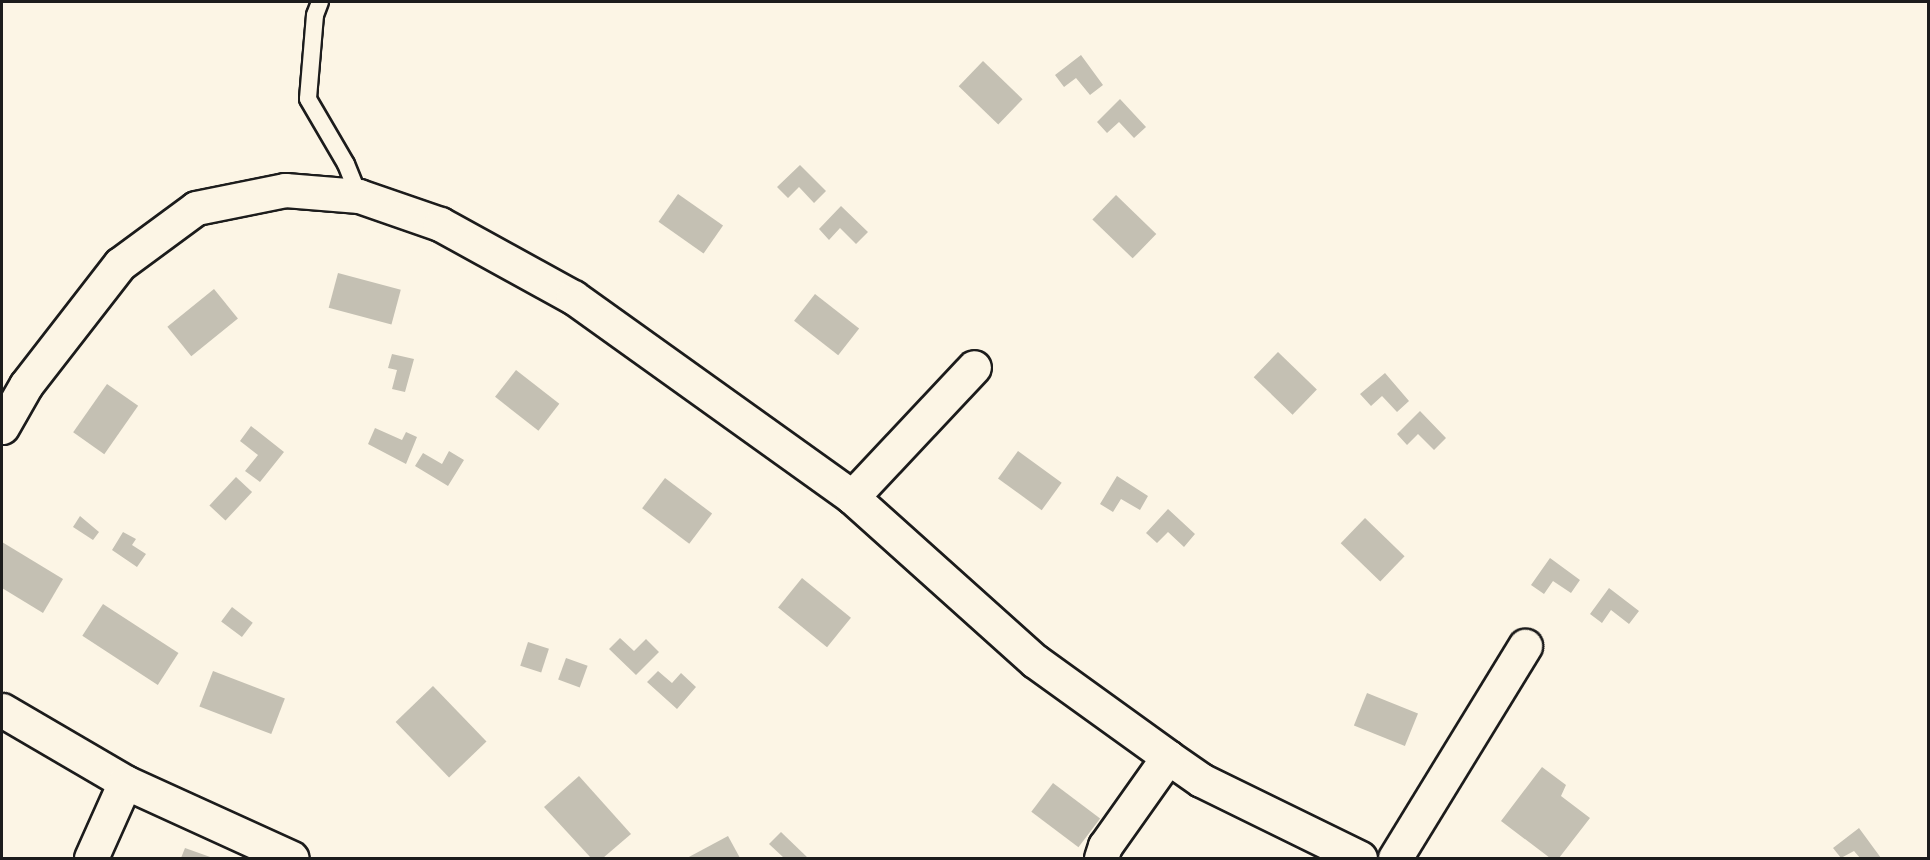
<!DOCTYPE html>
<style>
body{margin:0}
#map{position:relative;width:1930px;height:860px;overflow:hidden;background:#fcf5e5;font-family:"Architects Daughter",sans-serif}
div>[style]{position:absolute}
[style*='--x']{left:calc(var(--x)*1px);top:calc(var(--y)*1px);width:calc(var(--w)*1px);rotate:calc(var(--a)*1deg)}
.building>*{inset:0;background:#c4c0b3;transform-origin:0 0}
.roads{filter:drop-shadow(2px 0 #1c1c1c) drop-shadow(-2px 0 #1c1c1c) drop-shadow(0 2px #1c1c1c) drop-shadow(0 -2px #1c1c1c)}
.lane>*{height:16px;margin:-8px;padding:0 8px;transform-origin:8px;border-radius:8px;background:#fcf5e5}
.street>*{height:33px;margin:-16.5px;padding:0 16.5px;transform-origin:16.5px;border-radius:16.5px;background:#fcf5e5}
span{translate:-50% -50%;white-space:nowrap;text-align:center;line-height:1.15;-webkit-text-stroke:6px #fcf5e5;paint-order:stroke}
.frame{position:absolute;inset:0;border:3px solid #1c1c1c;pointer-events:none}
</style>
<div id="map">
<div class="building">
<i style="clip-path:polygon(1081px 55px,1103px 85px,1090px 95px,1076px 78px,1064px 87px,1055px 75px)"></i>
<i style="left:983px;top:61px;width:55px;height:35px;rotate:44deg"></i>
<i style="clip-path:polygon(1120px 99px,1146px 127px,1134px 138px,1119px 122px,1107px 133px,1097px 122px)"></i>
<i style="clip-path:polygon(800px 165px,826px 191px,814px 203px,799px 187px,788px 198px,777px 187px)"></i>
<i style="left:678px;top:194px;width:55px;height:34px;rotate:35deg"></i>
<i style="left:1116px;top:195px;width:56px;height:34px;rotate:44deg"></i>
<i style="clip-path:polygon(841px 206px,868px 232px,856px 244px,840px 228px,829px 240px,819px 229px)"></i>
<i style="left:338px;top:273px;width:65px;height:36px;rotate:15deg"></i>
<i style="left:214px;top:289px;width:38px;height:60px;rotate:51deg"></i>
<i style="left:815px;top:294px;width:56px;height:34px;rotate:38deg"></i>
<i style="left:1278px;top:352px;width:54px;height:35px;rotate:44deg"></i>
<i style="clip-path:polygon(392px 354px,414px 359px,405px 392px,392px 389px,397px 370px,388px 368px)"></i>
<i style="left:516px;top:370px;width:55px;height:34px;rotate:38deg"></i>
<i style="clip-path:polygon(1385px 373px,1409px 401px,1397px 412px,1382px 396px,1371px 406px,1360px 394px)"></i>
<i style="left:107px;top:384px;width:38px;height:59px;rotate:35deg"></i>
<i style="clip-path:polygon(1420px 411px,1446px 438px,1434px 450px,1418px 434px,1407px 445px,1397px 434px)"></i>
<i style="clip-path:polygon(251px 426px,284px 452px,260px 482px,245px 471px,258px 455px,240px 441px)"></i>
<i style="clip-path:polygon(375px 428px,402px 440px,406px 432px,417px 437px,406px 464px,368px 444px)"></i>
<i style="clip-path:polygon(449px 451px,464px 460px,448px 486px,415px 466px,423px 453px,442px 464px)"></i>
<i style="left:1018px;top:451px;width:54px;height:34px;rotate:36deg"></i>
<i style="clip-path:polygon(1117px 476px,1148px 496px,1140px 510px,1121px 499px,1113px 512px,1100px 504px)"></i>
<i style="left:236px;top:477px;width:22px;height:39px;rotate:43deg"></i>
<i style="left:665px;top:478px;width:59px;height:38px;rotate:37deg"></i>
<i style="clip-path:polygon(1168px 509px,1195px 534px,1184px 547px,1168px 532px,1157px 543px,1146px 533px)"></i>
<i style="clip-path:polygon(80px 516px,99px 532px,93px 540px,73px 527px)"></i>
<i style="left:1365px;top:518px;width:55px;height:35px;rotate:44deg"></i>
<i style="clip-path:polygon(123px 532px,136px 539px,132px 545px,146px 554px,137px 567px,112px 550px)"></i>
<i style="clip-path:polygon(2px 542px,63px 579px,43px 613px,2px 588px)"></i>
<i style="clip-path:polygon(1550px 558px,1580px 580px,1571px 593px,1553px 581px,1544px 594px,1531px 585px)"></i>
<i style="left:802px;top:578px;width:63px;height:38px;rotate:39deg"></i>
<i style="clip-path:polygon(1609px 588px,1639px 611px,1629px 624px,1611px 610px,1602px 623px,1590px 614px)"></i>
<i style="left:103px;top:604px;width:90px;height:38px;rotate:33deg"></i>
<i style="left:232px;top:607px;width:26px;height:18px;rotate:37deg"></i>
<i style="clip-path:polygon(620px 638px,634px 651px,646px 639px,659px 652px,636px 675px,609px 649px)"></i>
<i style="left:528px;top:642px;width:22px;height:25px;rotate:18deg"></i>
<i style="left:566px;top:658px;width:23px;height:23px;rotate:20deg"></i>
<i style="left:213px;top:671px;width:77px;height:38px;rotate:21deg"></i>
<i style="clip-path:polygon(658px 671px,672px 683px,681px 673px,696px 687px,677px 709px,647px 682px)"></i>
<i style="left:433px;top:686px;width:77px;height:52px;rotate:46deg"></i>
<i style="left:1367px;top:693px;width:55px;height:35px;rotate:22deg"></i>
<i style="clip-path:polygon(1542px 767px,1566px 785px,1561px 796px,1590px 818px,1559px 858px,1550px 858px,1501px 821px)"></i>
<i style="clip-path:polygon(579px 776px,631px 834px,603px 858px,591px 858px,544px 807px)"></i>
<i style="left:1053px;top:783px;width:59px;height:36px;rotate:37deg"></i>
<i style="clip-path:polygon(1859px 828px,1881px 858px,1860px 858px,1854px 851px,1841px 858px,1833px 848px)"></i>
<i style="clip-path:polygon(781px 832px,808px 858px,784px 858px,769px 844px)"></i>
<i style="clip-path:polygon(728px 836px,740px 858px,687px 858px)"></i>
<i style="clip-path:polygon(185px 848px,213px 858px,181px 858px)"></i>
</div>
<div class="roads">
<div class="lane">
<i style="--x:320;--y:2;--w:14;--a:111"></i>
<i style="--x:315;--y:15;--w:84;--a:94.8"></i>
<i style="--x:308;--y:99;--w:75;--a:59.7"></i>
<i style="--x:346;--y:164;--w:35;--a:68"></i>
</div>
<div class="street">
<i style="--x:2;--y:427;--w:48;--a:-60.3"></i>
<i style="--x:26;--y:385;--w:153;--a:-52.2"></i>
<i style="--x:120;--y:264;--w:94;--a:-36.4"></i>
<i style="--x:196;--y:208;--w:91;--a:-11.4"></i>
<i style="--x:285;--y:190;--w:74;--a:4.6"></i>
<i style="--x:359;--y:196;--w:86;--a:19.1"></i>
<i style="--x:440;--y:224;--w:152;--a:28.8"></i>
<i style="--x:573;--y:297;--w:343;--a:35.6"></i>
<i style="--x:852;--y:497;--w:246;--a:41.9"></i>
<i style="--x:1035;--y:661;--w:164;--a:35.8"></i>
<i style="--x:1168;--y:757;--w:40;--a:34.9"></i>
<i style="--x:1201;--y:780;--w:177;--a:26.1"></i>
<i style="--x:852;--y:497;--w:178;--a:-46.8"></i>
<i style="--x:2;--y:710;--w:143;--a:30.3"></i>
<i style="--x:125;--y:782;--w:183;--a:24.5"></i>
<i style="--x:91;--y:858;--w:83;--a:-65.9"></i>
<i style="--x:1101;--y:858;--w:13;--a:-72"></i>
<i style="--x:1105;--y:846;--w:109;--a:-54.7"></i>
<i style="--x:1395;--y:858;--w:249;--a:-58.5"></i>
</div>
</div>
<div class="frame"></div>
</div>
